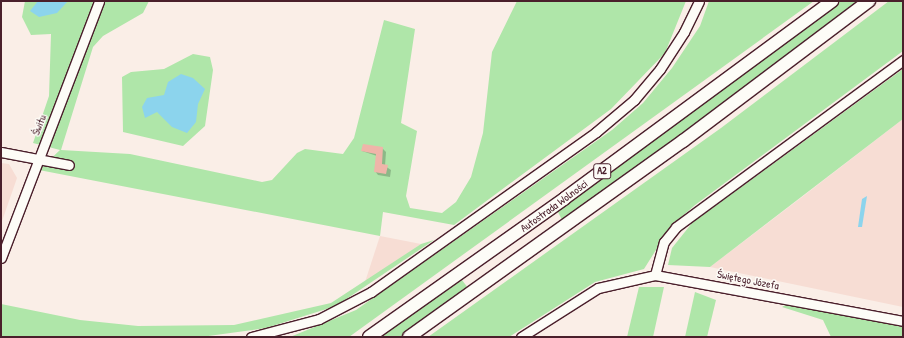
<!DOCTYPE html>
<meta charset="utf-8">
<style>
body{margin:0}
#map{position:relative;width:904px;height:338px;overflow:hidden;background:#faeee7;font-family:"Patrick Hand",sans-serif}
div>[style]{position:absolute}
[style*='--x']{left:calc(var(--x)*1px);top:calc(var(--y)*1px);width:calc(var(--w)*1px);rotate:calc(var(--a)*1deg)}
.built>*{inset:0;background:#f7ddd4}
.green>*{inset:0;background:#afe6a9}
.water>*{inset:0;background:#8cd4ed}
.shadow>*{inset:0;background:#0003}
.building>*{inset:0;background:#efb5a9}
.roads{filter:drop-shadow(1px 0 #4a1f2b) drop-shadow(-1px 0 #4a1f2b) drop-shadow(0 1px #4a1f2b) drop-shadow(0 -1px #4a1f2b)}
.minor>*{height:9px;margin:-4.5px;padding:0 4.5px;transform-origin:4.5px;border-radius:4.5px;background:#fdfcf7}
.highway>*{height:12px;margin:-6px;padding:0 6px;transform-origin:6px;border-radius:6px;background:#fdfcf7}
span{translate:-50% -50%;white-space:nowrap;text-align:center;line-height:1.15;-webkit-text-stroke:3px #fdfcf7;paint-order:stroke}
.shield-label span{padding:1px 3px;background:#fdfcf7;border:1px solid;border-radius:3px;-webkit-text-stroke-width:0}
.shield-label{font-size:10px;color:#4a1f2b;font-weight:700}
.street-label{font-size:11px;color:#4a1f2b}
.frame{position:absolute;inset:0;border:2px solid #4a1f2b;pointer-events:none}
</style>
<div id="map">
<div class="built">
<i style="clip-path:polygon(903px 119px,903px 307px,710px 267px,802px 197px)"></i>
<i style="clip-path:polygon(1px 163px,9px 164px,17px 178px,1px 224px)"></i>
<i style="clip-path:polygon(380px 236px,421px 244px,365px 282px)"></i>
</div>
<div class="green">
<i style="clip-path:polygon(25px 1px,149px 1px,143px 13px,103px 36px,93px 47px,61px 150px,130px 154px,262px 182px,272px 180px,297px 153px,305px 149px,343px 154px,354px 138px,384px 20px,415px 29px,401px 123px,417px 131px,406px 196px,410px 208px,442px 213px,456px 202px,471px 177px,483px 133px,492px 52px,517px 1px,686px 1px,665px 53px,611px 109px,454px 225px,383px 212px,380px 236px,39px 170px,60px 150px,33px 143px,49px 96px,51px 34px,31px 35px,22px 17px)"></i>
<i style="clip-path:polygon(709px 1px,814px 1px,349px 337px,290px 337px,356px 310px,612px 130px,643px 103px,672px 68px,700px 26px)"></i>
<i style="clip-path:polygon(840px 1px,861px 1px,653px 157px,562px 220px,557px 210px)"></i>
<i style="clip-path:polygon(889px 1px,903px 1px,903px 51px,695px 205px,671px 226px,644px 269px,595px 282px,509px 337px,428px 337px,721px 128px)"></i>
<i style="clip-path:polygon(193px 54px,210px 57px,213px 70px,205px 126px,183px 146px,123px 132px,122px 77px,131px 72px,164px 69px)"></i>
<i style="clip-path:polygon(903px 69px,903px 119px,710px 267px,668px 265px,672px 248px,692px 223px)"></i>
<i style="clip-path:polygon(434px 240px,336px 306px,266px 328px,201px 337px,1px 337px,1px 304px,80px 320px,138px 326px,234px 325px,331px 303px,421px 244px)"></i>
<i style="clip-path:polygon(462px 280px,468px 288px,400px 337px,377px 337px)"></i>
<i style="clip-path:polygon(639px 287px,664px 287px,653px 337px,627px 337px)"></i>
<i style="clip-path:polygon(695px 292px,716px 300px,707px 337px,685px 337px)"></i>
<i style="clip-path:polygon(787px 304px,903px 327px,903px 337px,831px 337px,823px 320px,782px 307px)"></i>
</div>
<div class="water">
<i style="clip-path:polygon(38px 1px,68px 1px,57px 13px,39px 17px,30px 11px)"></i>
<i style="clip-path:polygon(181px 74px,193px 78px,205px 89px,198px 104px,196px 122px,187px 133px,172px 127px,157px 112px,145px 118px,142px 107px,147px 98px,164px 95px,168px 82px)"></i>
<i style="clip-path:polygon(867px 196px,862px 227px,858px 227px,862px 199px)"></i>
</div>
<div class="shadow">
<i style="clip-path:polygon(382px 148px,386px 152px,385px 166px,391px 170px,390px 177px,378px 175px,375px 171px,377px 156px,362px 151px)"></i>
</div>
<div class="building">
<i style="clip-path:polygon(363px 144px,383px 147px,382px 164px,388px 165px,386px 174px,374px 172px,376px 154px,361px 151px)"></i>
</div>
<div class="roads">
<div class="minor">
<i style="--x:1;--y:152;--w:69;--a:10.8"></i>
<i style="--x:1;--y:258;--w:275;--a:-69.1"></i>
<i style="--x:655;--y:275;--w:34;--a:-75"></i>
<i style="--x:664;--y:242;--w:19;--a:-51"></i>
<i style="--x:676;--y:227;--w:282;--a:-36.3"></i>
<i style="--x:251;--y:337;--w:70;--a:-14.8"></i>
<i style="--x:319;--y:319;--w:59;--a:-27.4"></i>
<i style="--x:371;--y:292;--w:276;--a:-35.4"></i>
<i style="--x:596;--y:132;--w:50;--a:-40.1"></i>
<i style="--x:634;--y:100;--w:40;--a:-50"></i>
<i style="--x:660;--y:69;--w:44;--a:-57"></i>
<i style="--x:684;--y:32;--w:34;--a:-64"></i>
<i style="--x:521;--y:337;--w:91;--a:-32.5"></i>
<i style="--x:598;--y:288;--w:58;--a:-12.8"></i>
<i style="--x:655;--y:275;--w:252;--a:10.5"></i>
</div>
<div class="highway">
<i style="--x:369;--y:337;--w:240;--a:-35.3"></i>
<i style="--x:565;--y:198;--w:332;--a:-36.4"></i>
<i style="--x:409;--y:337;--w:337;--a:-35.6"></i>
<i style="--x:683;--y:141;--w:233;--a:-37"></i>
</div>
</div>
<div class="shield-label">
<span style="left:602px;top:171px">A2</span>
</div>
<div class="street-label">
<span style="left:39px;top:125px;rotate:-68deg">Świtu</span>
<span style="left:554px;top:206px;rotate:-36deg">Autostrada Wolności</span>
<span style="left:748px;top:280px;rotate:11deg">Świętego Józefa</span>
</div>
<div class="frame"></div>
</div>
